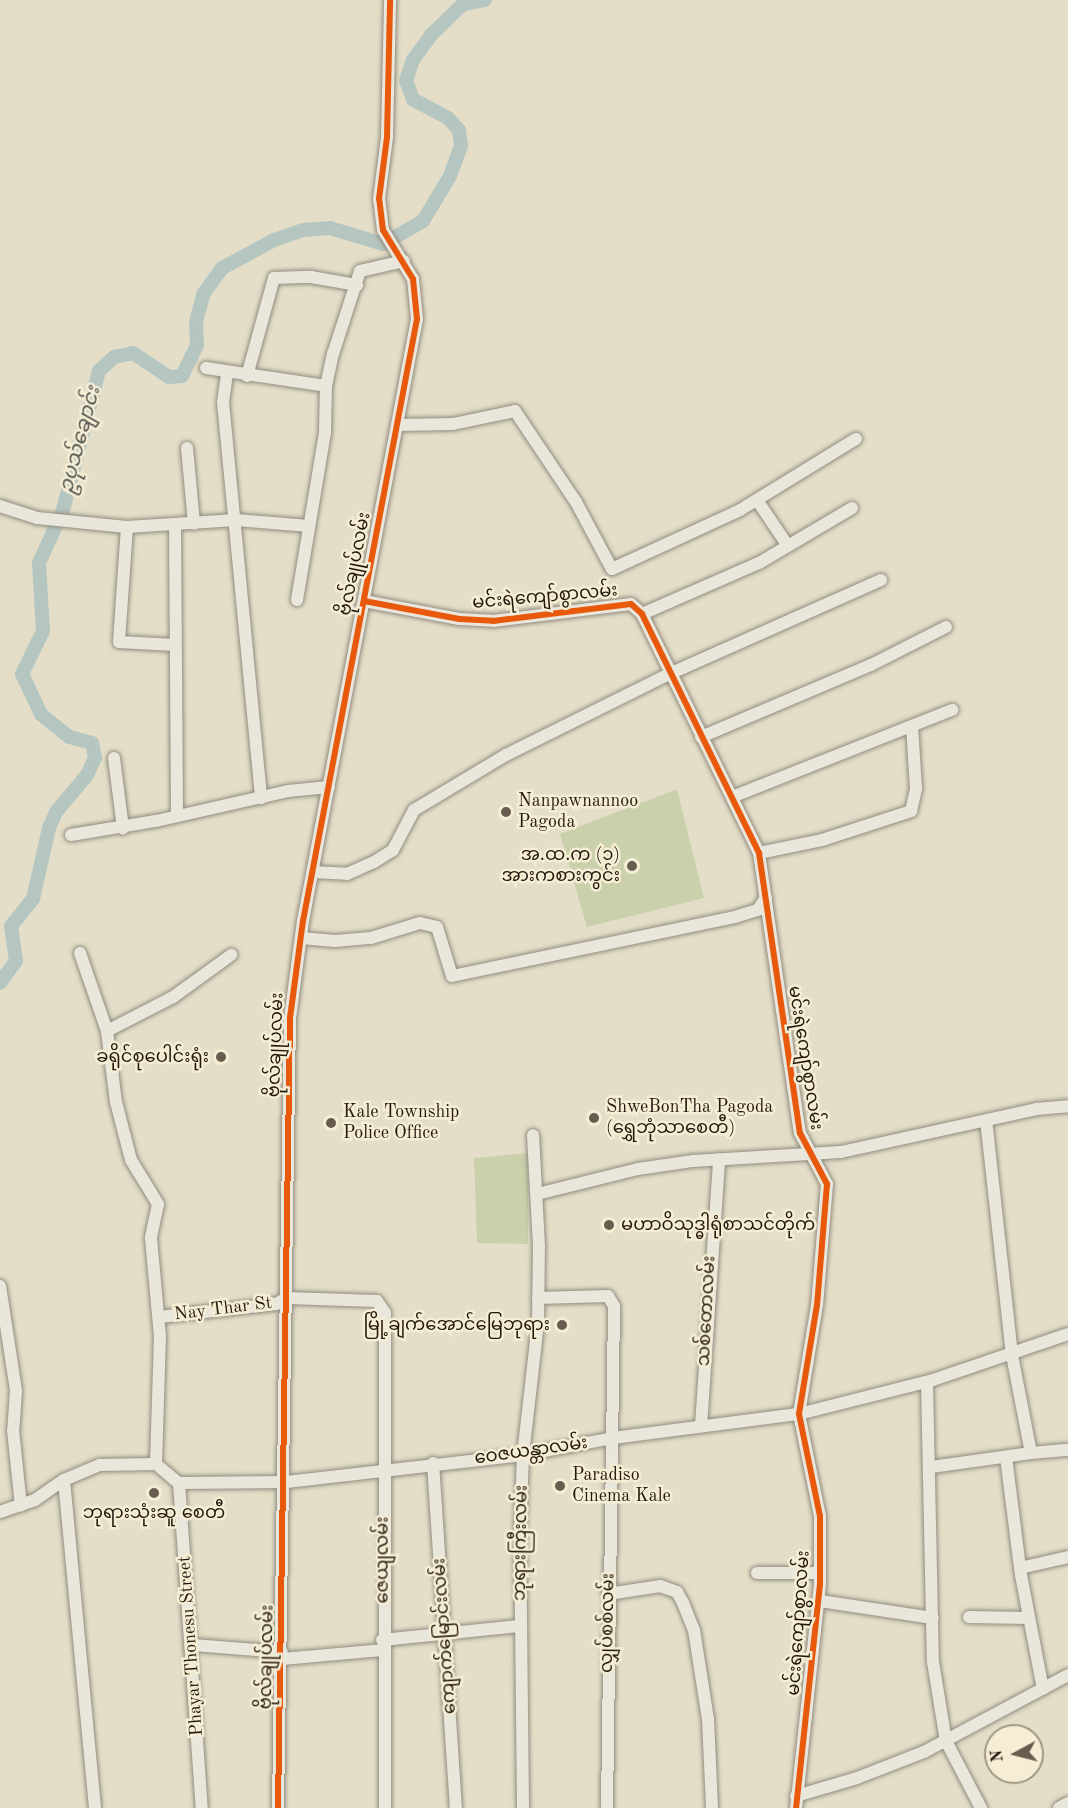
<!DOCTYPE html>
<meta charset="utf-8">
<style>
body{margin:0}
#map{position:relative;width:1068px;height:1808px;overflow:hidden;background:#e4dec9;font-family:"Old Standard TT","Noto Sans Myanmar",serif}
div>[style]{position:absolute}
.green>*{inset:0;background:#cad0ac}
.river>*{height:14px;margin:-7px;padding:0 7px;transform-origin:7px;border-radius:7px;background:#b5c6c1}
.roads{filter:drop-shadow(0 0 2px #918c7f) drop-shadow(0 0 2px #918c7f)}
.minor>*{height:12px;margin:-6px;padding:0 6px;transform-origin:6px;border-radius:6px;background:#e9e6dc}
.cycleway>*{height:6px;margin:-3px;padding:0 3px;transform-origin:3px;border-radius:3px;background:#e8590c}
.dots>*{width:16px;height:16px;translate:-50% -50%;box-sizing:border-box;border:3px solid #f5edd4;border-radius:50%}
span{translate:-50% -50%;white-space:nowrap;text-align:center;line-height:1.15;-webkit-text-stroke:5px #f5edd4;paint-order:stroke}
.street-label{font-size:18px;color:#22180e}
.poi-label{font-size:18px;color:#22180e}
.left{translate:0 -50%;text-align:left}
.right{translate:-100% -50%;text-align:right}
.water-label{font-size:20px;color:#4e514c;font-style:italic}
.north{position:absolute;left:984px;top:1724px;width:60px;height:60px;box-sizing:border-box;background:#f5edd4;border:2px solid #a19885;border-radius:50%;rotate:263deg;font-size:16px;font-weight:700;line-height:24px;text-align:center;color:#22180e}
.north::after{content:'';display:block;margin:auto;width:21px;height:27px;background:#665d4f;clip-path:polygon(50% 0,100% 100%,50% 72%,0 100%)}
</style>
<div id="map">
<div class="green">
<div style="clip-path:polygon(677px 789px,704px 898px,587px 927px,560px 834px)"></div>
<div style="clip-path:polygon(528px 1153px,528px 1244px,477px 1243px,474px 1158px)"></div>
</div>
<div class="river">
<div style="left:0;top:983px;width:27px;rotate:-54deg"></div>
<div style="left:16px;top:961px;width:35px;rotate:-98deg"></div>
<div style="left:11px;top:926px;width:35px;rotate:-51deg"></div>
<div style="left:33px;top:899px;width:73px;rotate:-77.3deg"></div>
<div style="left:49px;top:828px;width:17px;rotate:-66deg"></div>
<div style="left:56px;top:812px;width:48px;rotate:-50deg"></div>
<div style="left:87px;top:775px;width:19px;rotate:-65deg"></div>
<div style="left:95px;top:758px;width:15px;rotate:-101deg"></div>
<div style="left:92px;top:743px;width:24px;rotate:-165deg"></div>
<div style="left:69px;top:737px;width:36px;rotate:-141deg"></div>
<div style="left:41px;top:714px;width:44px;rotate:-115.4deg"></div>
<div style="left:22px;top:674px;width:48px;rotate:-64deg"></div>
<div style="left:43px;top:631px;width:68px;rotate:-93.4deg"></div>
<div style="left:39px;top:563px;width:58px;rotate:-65.6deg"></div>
<div style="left:63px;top:510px;width:144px;rotate:-75.5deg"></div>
<div style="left:99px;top:371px;width:21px;rotate:-43deg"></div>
<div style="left:114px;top:357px;width:19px;rotate:-12deg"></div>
<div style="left:133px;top:353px;width:43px;rotate:33.7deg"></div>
<div style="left:169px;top:377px;width:13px;rotate:-4deg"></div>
<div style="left:182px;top:376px;width:34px;rotate:-64deg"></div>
<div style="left:197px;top:345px;width:23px;rotate:-92deg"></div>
<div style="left:196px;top:322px;width:30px;rotate:-75deg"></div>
<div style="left:204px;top:293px;width:31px;rotate:-54deg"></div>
<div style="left:222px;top:268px;width:59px;rotate:-28.3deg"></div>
<div style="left:274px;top:240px;width:31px;rotate:-19deg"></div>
<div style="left:303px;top:230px;width:27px;rotate:-4deg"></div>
<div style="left:330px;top:228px;width:55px;rotate:16.8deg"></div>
<div style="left:383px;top:244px;width:46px;rotate:-29.9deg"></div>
<div style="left:423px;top:221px;width:52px;rotate:-59deg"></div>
<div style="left:450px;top:176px;width:33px;rotate:-70deg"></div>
<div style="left:461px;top:145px;width:15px;rotate:-98deg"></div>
<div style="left:459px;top:130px;width:16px;rotate:-133deg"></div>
<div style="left:448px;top:118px;width:40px;rotate:-152deg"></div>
<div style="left:413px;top:99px;width:19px;rotate:-111deg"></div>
<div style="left:406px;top:81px;width:22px;rotate:-72deg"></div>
<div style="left:413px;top:60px;width:31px;rotate:-54deg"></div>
<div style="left:431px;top:35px;width:45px;rotate:-44.1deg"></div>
<div style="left:463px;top:4px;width:22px;rotate:-10deg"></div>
</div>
<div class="roads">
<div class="minor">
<div style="left:206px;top:368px;width:121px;rotate:8.5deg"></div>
<div style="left:227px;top:374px;width:28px;rotate:98deg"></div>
<div style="left:223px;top:402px;width:398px;rotate:84.5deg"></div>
<div style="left:247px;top:376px;width:102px;rotate:-74.6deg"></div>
<div style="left:274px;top:278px;width:37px;rotate:-2deg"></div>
<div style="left:311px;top:277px;width:47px;rotate:9.9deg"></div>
<div style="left:397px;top:425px;width:56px;rotate:-1deg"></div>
<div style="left:453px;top:424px;width:63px;rotate:-11.8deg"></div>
<div style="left:515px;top:411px;width:110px;rotate:56.2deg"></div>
<div style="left:576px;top:502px;width:76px;rotate:61.8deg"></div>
<div style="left:612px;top:569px;width:141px;rotate:-24.7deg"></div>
<div style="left:740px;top:510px;width:136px;rotate:-31.5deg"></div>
<div style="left:187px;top:448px;width:76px;rotate:84.7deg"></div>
<div style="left:757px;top:500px;width:55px;rotate:56deg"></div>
<div style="left:0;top:506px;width:39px;rotate:18deg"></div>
<div style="left:37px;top:518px;width:90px;rotate:5.7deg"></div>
<div style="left:127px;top:527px;width:109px;rotate:-3.7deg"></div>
<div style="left:236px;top:520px;width:73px;rotate:4.7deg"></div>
<div style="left:175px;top:526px;width:288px;rotate:89.6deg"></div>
<div style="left:127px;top:527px;width:115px;rotate:94deg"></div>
<div style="left:119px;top:642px;width:56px;rotate:3.1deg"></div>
<div style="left:297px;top:600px;width:170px;rotate:-80.5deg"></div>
<div style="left:325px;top:432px;width:46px;rotate:-88.8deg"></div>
<div style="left:326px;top:386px;width:33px;rotate:-78deg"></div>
<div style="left:333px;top:354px;width:87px;rotate:-72deg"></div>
<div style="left:360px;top:271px;width:45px;rotate:-12.8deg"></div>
<div style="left:364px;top:601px;width:97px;rotate:10.7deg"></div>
<div style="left:459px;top:619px;width:34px;rotate:3deg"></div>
<div style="left:493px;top:621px;width:139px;rotate:-7deg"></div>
<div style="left:631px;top:604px;width:15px;rotate:42deg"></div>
<div style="left:642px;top:614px;width:266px;rotate:63.9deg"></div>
<div style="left:759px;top:853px;width:283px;rotate:81.7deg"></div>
<div style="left:800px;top:1133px;width:58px;rotate:62.1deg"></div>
<div style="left:827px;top:1184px;width:121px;rotate:94.7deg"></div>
<div style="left:817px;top:1305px;width:110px;rotate:99.4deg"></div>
<div style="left:799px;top:1414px;width:104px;rotate:78.4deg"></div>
<div style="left:820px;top:1516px;width:68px;rotate:90deg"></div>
<div style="left:820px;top:1584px;width:225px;rotate:96.1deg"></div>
<div style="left:642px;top:614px;width:128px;rotate:-23.6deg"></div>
<div style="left:759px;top:563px;width:108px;rotate:-30.6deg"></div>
<div style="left:701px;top:737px;width:185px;rotate:-23deg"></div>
<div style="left:871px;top:665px;width:84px;rotate:-26.9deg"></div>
<div style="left:114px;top:758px;width:71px;rotate:82.7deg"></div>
<div style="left:732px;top:797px;width:237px;rotate:-21.6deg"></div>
<div style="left:71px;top:835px;width:86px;rotate:-9.4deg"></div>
<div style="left:156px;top:821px;width:135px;rotate:-12.8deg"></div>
<div style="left:288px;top:791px;width:41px;rotate:-5.6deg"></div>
<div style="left:759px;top:853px;width:64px;rotate:-11.7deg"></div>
<div style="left:822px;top:840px;width:94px;rotate:-18deg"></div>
<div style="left:911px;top:811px;width:23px;rotate:-77deg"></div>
<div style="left:916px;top:789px;width:63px;rotate:-93.6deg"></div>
<div style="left:313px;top:872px;width:34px;rotate:3deg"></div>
<div style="left:347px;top:874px;width:30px;rotate:-24deg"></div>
<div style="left:374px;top:862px;width:22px;rotate:-32deg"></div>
<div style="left:393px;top:850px;width:45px;rotate:-62.3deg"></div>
<div style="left:414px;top:810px;width:107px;rotate:-30.9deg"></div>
<div style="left:506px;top:755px;width:182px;rotate:-26.4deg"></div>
<div style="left:669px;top:674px;width:232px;rotate:-23.9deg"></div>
<div style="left:301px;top:938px;width:34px;rotate:5deg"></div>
<div style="left:335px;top:941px;width:36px;rotate:-5deg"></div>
<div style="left:371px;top:938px;width:51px;rotate:-17deg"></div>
<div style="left:420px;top:923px;width:17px;rotate:13deg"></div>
<div style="left:437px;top:927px;width:51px;rotate:73deg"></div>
<div style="left:452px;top:976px;width:292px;rotate:-11.8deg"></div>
<div style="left:738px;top:916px;width:21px;rotate:-17deg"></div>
<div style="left:758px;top:910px;width:15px;rotate:-58deg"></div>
<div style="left:80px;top:953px;width:83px;rotate:70.9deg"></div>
<div style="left:107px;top:1031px;width:72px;rotate:82.8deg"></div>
<div style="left:116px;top:1102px;width:60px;rotate:75.5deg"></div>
<div style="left:131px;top:1160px;width:52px;rotate:58.5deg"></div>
<div style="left:158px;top:1204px;width:35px;rotate:102deg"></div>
<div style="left:151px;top:1238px;width:98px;rotate:84.8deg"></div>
<div style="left:160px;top:1336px;width:128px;rotate:91.8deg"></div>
<div style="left:107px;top:1031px;width:74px;rotate:-27.3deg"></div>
<div style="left:173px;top:997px;width:72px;rotate:-35.9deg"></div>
<div style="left:537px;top:1194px;width:104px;rotate:-13.9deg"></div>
<div style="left:638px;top:1169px;width:56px;rotate:-8.3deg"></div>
<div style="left:693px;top:1161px;width:148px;rotate:-3.5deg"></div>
<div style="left:841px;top:1152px;width:200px;rotate:-12.4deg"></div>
<div style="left:1036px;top:1109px;width:32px;rotate:-5deg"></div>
<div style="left:0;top:1286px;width:106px;rotate:81.3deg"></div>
<div style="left:16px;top:1391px;width:39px;rotate:94deg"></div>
<div style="left:13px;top:1430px;width:76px;rotate:84deg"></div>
<div style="left:538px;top:1298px;width:70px;rotate:-1.6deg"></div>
<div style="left:608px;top:1296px;width:12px;rotate:59deg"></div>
<div style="left:614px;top:1306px;width:502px;rotate:90.8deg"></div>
<div style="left:159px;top:1317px;width:118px;rotate:-6.3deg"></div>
<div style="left:276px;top:1304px;width:13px;rotate:-29deg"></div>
<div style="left:287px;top:1298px;width:90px;rotate:1.9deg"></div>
<div style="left:377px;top:1301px;width:14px;rotate:56deg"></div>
<div style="left:385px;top:1313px;width:495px;rotate:90deg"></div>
<div style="left:927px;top:1382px;width:280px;rotate:88.8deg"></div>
<div style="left:933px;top:1662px;width:80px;rotate:80.7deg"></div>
<div style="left:946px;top:1741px;width:76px;rotate:62.4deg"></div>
<div style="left:701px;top:1426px;width:267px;rotate:-86.1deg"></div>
<div style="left:1031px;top:1453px;width:37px;rotate:-5deg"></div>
<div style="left:1006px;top:1457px;width:119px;rotate:82.8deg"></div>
<div style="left:1021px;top:1575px;width:116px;rotate:79.1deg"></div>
<div style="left:433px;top:1463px;width:346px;rotate:86.2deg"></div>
<div style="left:931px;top:1467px;width:101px;rotate:-8deg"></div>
<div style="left:1031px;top:1453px;width:100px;rotate:-101deg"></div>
<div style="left:1012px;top:1355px;width:235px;rotate:-96.3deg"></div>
<div style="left:64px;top:1480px;width:329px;rotate:84.6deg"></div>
<div style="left:179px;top:1483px;width:326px;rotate:86deg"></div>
<div style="left:0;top:1512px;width:37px;rotate:-19deg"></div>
<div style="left:35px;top:1500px;width:35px;rotate:-35deg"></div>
<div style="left:64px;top:1480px;width:39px;rotate:-23deg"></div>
<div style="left:100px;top:1465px;width:56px;rotate:-1deg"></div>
<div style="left:156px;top:1464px;width:30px;rotate:40deg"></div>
<div style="left:179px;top:1483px;width:107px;rotate:-0.5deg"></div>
<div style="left:286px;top:1482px;width:239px;rotate:-6.5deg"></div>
<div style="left:523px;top:1455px;width:92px;rotate:-10.7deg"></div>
<div style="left:613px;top:1438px;width:188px;rotate:-7.4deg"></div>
<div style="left:799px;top:1414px;width:138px;rotate:-14.2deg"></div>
<div style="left:933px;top:1380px;width:143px;rotate:-18.8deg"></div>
<div style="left:1020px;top:1568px;width:49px;rotate:-12.9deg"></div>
<div style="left:757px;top:1573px;width:63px"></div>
<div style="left:608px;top:1594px;width:53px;rotate:-8.7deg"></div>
<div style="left:660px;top:1586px;width:18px;rotate:19deg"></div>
<div style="left:677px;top:1592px;width:13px;rotate:61deg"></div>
<div style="left:683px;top:1603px;width:29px;rotate:68deg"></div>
<div style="left:694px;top:1630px;width:90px;rotate:81.1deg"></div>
<div style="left:708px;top:1719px;width:89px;rotate:87.4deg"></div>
<div style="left:820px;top:1601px;width:114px;rotate:8.6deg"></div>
<div style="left:969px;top:1617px;width:60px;rotate:1deg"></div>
<div style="left:382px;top:1640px;width:138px;rotate:-5.8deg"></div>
<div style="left:193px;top:1645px;width:89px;rotate:4.5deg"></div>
<div style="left:282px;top:1659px;width:100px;rotate:-5.1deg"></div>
<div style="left:796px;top:1796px;width:64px;rotate:-16.4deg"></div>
<div style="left:857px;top:1778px;width:72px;rotate:-21.2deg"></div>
<div style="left:924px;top:1752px;width:163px;rotate:-28.1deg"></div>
<div style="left:278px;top:1808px;width:790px;rotate:-89.13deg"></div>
<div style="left:290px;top:1018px;width:98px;rotate:-82.4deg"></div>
<div style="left:303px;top:921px;width:613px;rotate:-79.28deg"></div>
<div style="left:417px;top:319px;width:40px;rotate:-95.7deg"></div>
<div style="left:413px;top:279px;width:57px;rotate:-121.5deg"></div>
<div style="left:383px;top:230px;width:31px;rotate:-97deg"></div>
<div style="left:379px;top:199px;width:63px;rotate:-82.6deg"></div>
<div style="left:387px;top:137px;width:137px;rotate:-88.7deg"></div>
<div style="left:523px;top:1808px;width:272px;rotate:-90.6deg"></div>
<div style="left:520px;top:1536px;width:81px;rotate:-87.9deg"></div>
<div style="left:523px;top:1455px;width:133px;rotate:-83.5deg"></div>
<div style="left:538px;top:1323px;width:77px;rotate:-89.3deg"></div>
<div style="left:539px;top:1246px;width:111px;rotate:-93.1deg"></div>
<div style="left:1059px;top:1808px;width:10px;rotate:-29deg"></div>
</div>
</div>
<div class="cycleway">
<div style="left:364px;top:601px;width:97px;rotate:10.7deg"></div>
<div style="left:459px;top:619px;width:34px;rotate:3deg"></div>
<div style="left:493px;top:621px;width:139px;rotate:-7deg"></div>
<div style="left:631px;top:604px;width:15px;rotate:42deg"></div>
<div style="left:642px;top:614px;width:266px;rotate:63.9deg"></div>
<div style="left:759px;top:853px;width:283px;rotate:81.7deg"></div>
<div style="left:800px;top:1133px;width:58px;rotate:62.1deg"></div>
<div style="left:827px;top:1184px;width:121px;rotate:94.7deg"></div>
<div style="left:817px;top:1305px;width:110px;rotate:99.4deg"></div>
<div style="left:799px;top:1414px;width:104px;rotate:78.4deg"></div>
<div style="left:820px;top:1516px;width:68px;rotate:90deg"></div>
<div style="left:820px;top:1584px;width:225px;rotate:96.1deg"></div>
<div style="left:278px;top:1808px;width:790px;rotate:-89.13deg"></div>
<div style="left:290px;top:1018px;width:98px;rotate:-82.4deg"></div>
<div style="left:303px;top:921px;width:613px;rotate:-79.28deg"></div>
<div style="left:417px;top:319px;width:40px;rotate:-95.7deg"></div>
<div style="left:413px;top:279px;width:57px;rotate:-121.5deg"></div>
<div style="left:383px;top:230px;width:31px;rotate:-97deg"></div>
<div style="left:379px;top:199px;width:63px;rotate:-82.6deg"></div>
<div style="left:387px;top:137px;width:137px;rotate:-88.7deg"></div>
</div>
<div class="dots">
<div style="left:506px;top:812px;background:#665d4f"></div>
<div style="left:632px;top:866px;background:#665d4f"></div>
<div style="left:221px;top:1057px;background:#665d4f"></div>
<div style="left:594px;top:1118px;background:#665d4f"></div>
<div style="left:331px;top:1123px;background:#665d4f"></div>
<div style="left:609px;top:1225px;background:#665d4f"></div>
<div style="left:562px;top:1325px;background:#665d4f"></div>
<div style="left:560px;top:1486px;background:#665d4f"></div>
<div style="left:154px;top:1493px;background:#665d4f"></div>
</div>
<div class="street-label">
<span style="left:355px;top:564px;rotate:-79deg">ဗိုလ်ချုပ်လမ်း</span>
<span style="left:545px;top:597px;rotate:-5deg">မင်းရဲကျော်စွာလမ်း</span>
<span style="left:276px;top:1045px;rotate:-88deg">ဗိုလ်ချုပ်လမ်း</span>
<span style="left:805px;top:1058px;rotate:81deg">မင်းရဲကျော်စွာလမ်း</span>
<span style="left:223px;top:1309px;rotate:-7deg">Nay Thar St</span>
<span style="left:707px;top:1311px;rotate:-87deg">သစ်တောလမ်း</span>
<span style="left:531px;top:1451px;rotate:-8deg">ဝေဇယန္တာလမ်း</span>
<span style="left:521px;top:1543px;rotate:-89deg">ဘုရားကြီးလမ်း</span>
<span style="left:383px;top:1560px;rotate:-90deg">ဇေယျလမ်း</span>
<span style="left:608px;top:1623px;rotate:-89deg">လျှပ်စစ်လမ်း</span>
<span style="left:799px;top:1623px;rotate:-86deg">မင်းရဲကျော်စွာလမ်း</span>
<span style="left:445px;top:1636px;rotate:-94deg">ကျောက်မြောင်းလမ်း</span>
<span style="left:191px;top:1646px;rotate:-94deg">Phayar Thonesu Street</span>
<span style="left:267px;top:1657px;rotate:-89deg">ဗိုလ်ချုပ်လမ်း</span>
</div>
<div class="poi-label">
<span class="left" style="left:518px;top:812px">Nanpawnannoo<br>Pagoda</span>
<span class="right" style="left:620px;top:866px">အ.ထ.က (၁)<br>အားကစားကွင်း</span>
<span class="right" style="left:209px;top:1057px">ခရိုင်စုပေါင်းရုံး</span>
<span class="left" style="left:606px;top:1118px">ShweBonTha Pagoda<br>(ရွှေဘုံသာစေတီ)</span>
<span class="left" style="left:343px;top:1123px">Kale Township<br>Police Office</span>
<span class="left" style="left:621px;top:1225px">မဟာဝိသုဒ္ဓါရုံစာသင်တိုက်</span>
<span class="right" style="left:550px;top:1325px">မြို့ချက်အောင်မြေဘုရား</span>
<span class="left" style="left:572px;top:1486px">Paradiso<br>Cinema Kale</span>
<span style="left:154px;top:1513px">ဘုရားသုံးဆူ စေတီ</span>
</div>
<div class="water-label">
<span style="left:81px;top:440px;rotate:-75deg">ဥပုသ်ချောင်း</span>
</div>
<div class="north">N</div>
</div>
